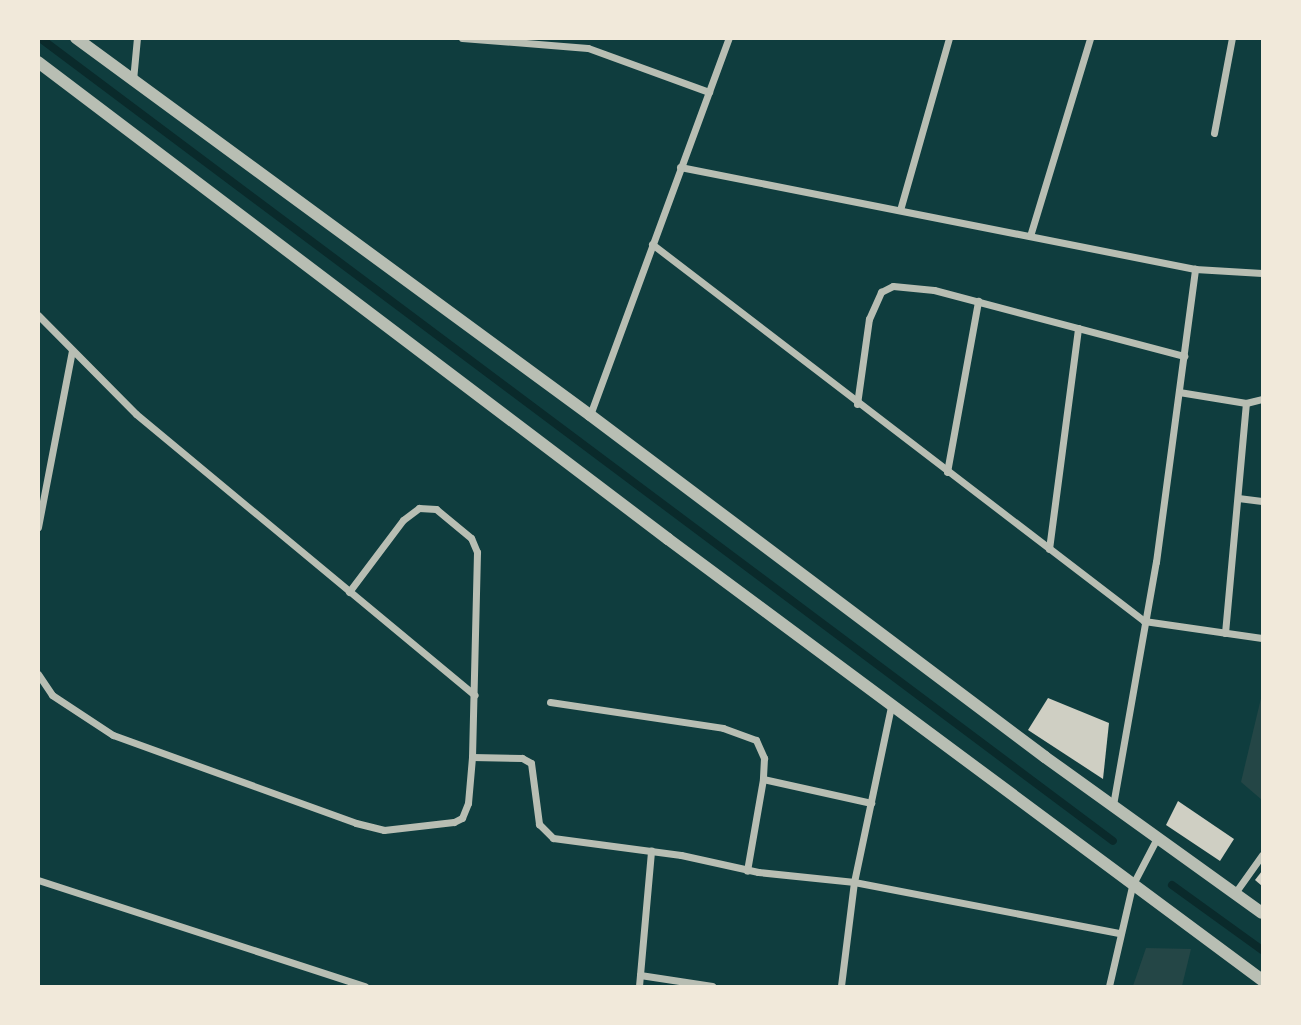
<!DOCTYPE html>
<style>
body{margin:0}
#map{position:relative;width:1301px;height:1025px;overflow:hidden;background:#0f3d3e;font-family:"Open Sans",sans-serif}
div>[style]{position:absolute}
.green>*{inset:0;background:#244646}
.stream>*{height:8px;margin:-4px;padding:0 4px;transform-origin:4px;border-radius:4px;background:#0a2a2b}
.building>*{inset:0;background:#cfcfc3}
.minor>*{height:7px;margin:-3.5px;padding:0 3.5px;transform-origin:3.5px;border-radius:3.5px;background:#b8beb3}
.tertiary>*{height:12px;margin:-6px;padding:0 6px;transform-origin:6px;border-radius:6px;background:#b8beb3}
span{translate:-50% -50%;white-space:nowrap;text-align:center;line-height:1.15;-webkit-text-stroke:7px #f1e9da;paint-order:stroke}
.frame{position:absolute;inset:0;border:40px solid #f1e9da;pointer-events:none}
</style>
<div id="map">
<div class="green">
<div style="clip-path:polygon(1262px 694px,1262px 800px,1241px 782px)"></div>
<div style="clip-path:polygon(1146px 948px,1191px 949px,1182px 986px,1133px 986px)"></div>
</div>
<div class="stream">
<div style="left:40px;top:38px;width:1340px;rotate:36.81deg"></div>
<div style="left:1172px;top:885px;width:111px;rotate:35.8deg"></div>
</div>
<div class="building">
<div style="clip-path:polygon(1048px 698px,1109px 723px,1103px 779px,1028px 730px)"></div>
<div style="clip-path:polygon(1178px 801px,1234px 839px,1220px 861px,1166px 825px)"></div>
<div style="clip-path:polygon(1262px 871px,1262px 886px,1255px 880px)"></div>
</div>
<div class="minor">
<div style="left:462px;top:38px;width:126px;rotate:4.5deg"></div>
<div style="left:588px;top:48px;width:129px;rotate:20deg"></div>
<div style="left:133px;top:80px;width:42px;rotate:-84.6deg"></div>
<div style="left:1214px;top:133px;width:97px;rotate:-79.3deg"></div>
<div style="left:680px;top:167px;width:525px;rotate:11.2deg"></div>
<div style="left:1195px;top:269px;width:67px;rotate:3.4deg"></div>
<div style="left:900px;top:210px;width:179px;rotate:-74.1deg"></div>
<div style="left:1030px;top:236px;width:207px;rotate:-73.1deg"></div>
<div style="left:652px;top:244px;width:620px;rotate:37.46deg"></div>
<div style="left:1144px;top:621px;width:119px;rotate:8.2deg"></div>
<div style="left:38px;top:315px;width:139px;rotate:45.3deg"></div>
<div style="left:136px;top:414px;width:440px;rotate:39.7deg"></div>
<div style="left:1179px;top:392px;width:68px;rotate:9.3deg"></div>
<div style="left:1246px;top:403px;width:16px;rotate:-14deg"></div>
<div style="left:857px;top:404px;width:86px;rotate:-82deg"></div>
<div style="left:869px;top:319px;width:30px;rotate:-66deg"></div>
<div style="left:881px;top:292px;width:13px;rotate:-27deg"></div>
<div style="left:893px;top:286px;width:41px;rotate:5.6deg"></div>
<div style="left:934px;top:290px;width:259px;rotate:14.8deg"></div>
<div style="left:590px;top:415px;width:402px;rotate:-69.8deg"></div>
<div style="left:947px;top:472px;width:174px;rotate:-79.7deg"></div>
<div style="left:1238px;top:498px;width:24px;rotate:7deg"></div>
<div style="left:38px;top:527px;width:179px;rotate:-79.1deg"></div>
<div style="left:1049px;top:549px;width:223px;rotate:-82.5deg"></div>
<div style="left:1225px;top:633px;width:231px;rotate:-84.8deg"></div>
<div style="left:38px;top:674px;width:25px;rotate:56deg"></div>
<div style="left:52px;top:695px;width:73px;rotate:33.3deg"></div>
<div style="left:113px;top:735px;width:258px;rotate:19.9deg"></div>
<div style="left:356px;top:823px;width:29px;rotate:14deg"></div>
<div style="left:384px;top:830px;width:70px;rotate:-6.5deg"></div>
<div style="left:454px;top:822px;width:9px;rotate:-27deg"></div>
<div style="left:462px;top:818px;width:16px;rotate:-68deg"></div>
<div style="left:468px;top:803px;width:46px;rotate:-85deg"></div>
<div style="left:472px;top:757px;width:205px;rotate:-88.6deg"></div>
<div style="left:477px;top:552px;width:15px;rotate:-113deg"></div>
<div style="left:471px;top:538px;width:45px;rotate:-140.4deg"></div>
<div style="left:436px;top:509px;width:17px;rotate:-177deg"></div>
<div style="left:419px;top:508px;width:20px;rotate:143deg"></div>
<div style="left:403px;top:520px;width:90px;rotate:126.9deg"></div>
<div style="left:550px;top:702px;width:175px;rotate:8.5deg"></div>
<div style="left:723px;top:728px;width:35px;rotate:20deg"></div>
<div style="left:756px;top:740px;width:20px;rotate:66deg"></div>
<div style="left:764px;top:758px;width:21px;rotate:93deg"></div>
<div style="left:763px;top:779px;width:93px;rotate:99.9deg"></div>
<div style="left:472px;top:757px;width:50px;rotate:1.1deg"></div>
<div style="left:522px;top:758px;width:10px;rotate:29deg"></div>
<div style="left:531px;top:763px;width:62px;rotate:82.5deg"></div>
<div style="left:539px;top:824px;width:20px;rotate:45deg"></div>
<div style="left:553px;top:838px;width:129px;rotate:7.6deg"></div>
<div style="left:681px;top:855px;width:79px;rotate:12.4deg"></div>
<div style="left:758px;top:872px;width:97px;rotate:5.9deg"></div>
<div style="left:854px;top:882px;width:271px;rotate:10.9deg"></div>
<div style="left:763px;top:779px;width:111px;rotate:12.5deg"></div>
<div style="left:1113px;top:805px;width:247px;rotate:-80deg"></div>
<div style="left:1156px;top:562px;width:296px;rotate:-82.4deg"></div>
<div style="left:38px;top:880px;width:344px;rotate:18deg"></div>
<div style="left:1235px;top:893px;width:47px;rotate:-54.6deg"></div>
<div style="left:640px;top:975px;width:73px;rotate:8.7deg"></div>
<div style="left:639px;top:986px;width:136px;rotate:-84.9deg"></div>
<div style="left:841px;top:986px;width:105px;rotate:-82.9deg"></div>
<div style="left:854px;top:882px;width:180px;rotate:-78.1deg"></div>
<div style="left:1109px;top:986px;width:103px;rotate:-77deg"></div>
<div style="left:1132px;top:886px;width:56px;rotate:-62.5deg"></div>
</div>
<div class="tertiary">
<div style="left:76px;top:38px;width:637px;rotate:36.26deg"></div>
<div style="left:590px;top:415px;width:569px;rotate:36.93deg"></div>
<div style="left:1045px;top:757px;width:267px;rotate:35.7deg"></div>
<div style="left:38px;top:62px;width:790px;rotate:37.13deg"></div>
<div style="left:668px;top:539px;width:740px;rotate:36.59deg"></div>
</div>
<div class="frame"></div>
</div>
